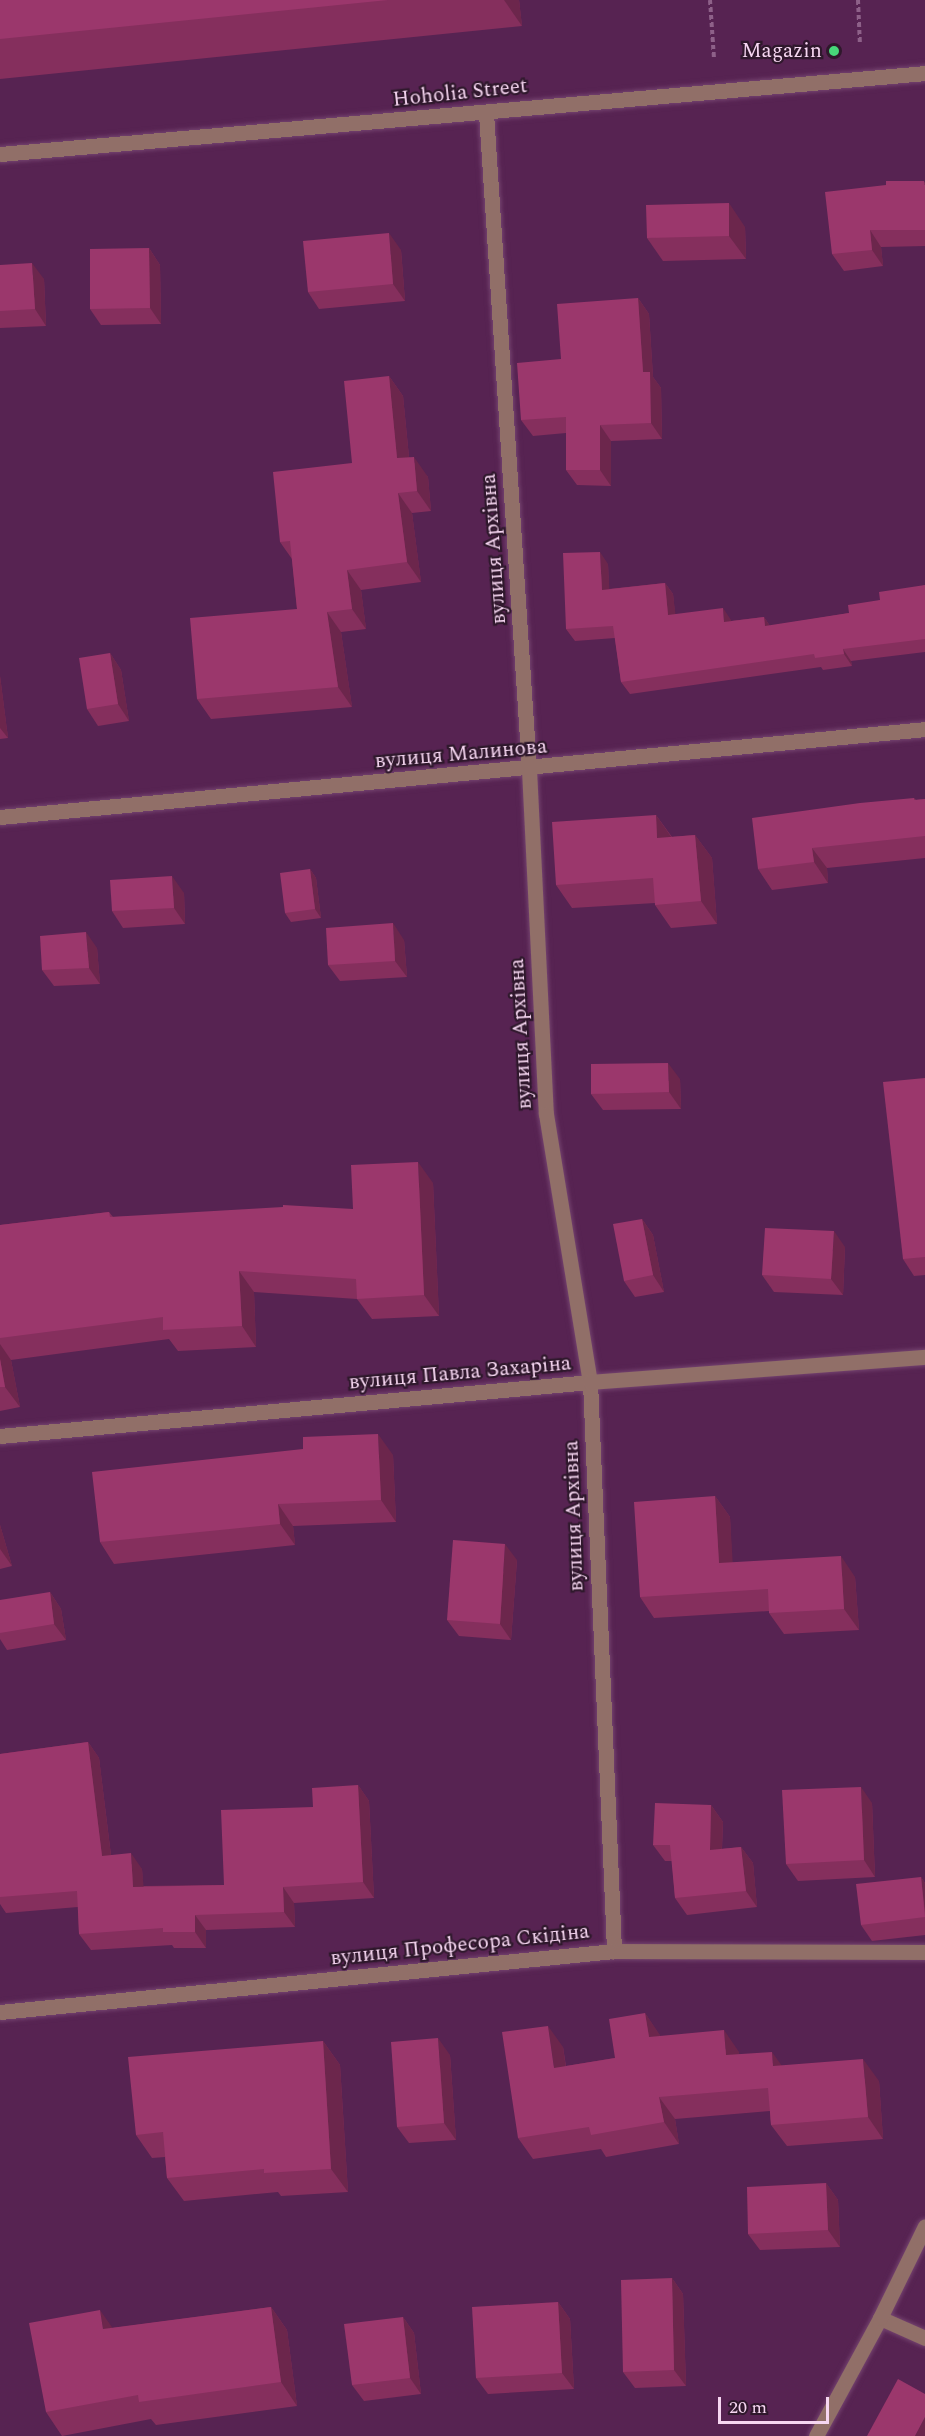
<!DOCTYPE html>
<meta charset="utf-8">
<style>
body{margin:0}
#map{position:relative;width:925px;height:2436px;overflow:hidden;background:#572352;font-family:Spectral,serif}
div>[style]{position:absolute}
.path>*{height:4px;margin-top:-2px;transform-origin:0;background:repeating-linear-gradient(90deg,#8e6189 0 4.5px,transparent 0 7.5px)}
.roads{filter:drop-shadow(0 0 2px #74436f) drop-shadow(0 0 2px #74436f)}
.minor>*{height:15px;margin:-7.5px;padding:0 7.5px;transform-origin:7.5px;border-radius:7.5px;background:#916f68}
.wall>*{inset:0;background:#852f5d}
.shaded-wall>*{inset:0;background:#6c264c}
.building>*{inset:0;background:#9b376c}
.dots>*{width:16px;height:16px;translate:-50% -50%;box-sizing:border-box;border:3px solid #2f182c;border-radius:50%}
span{translate:-50% -50%;white-space:nowrap;text-align:center;line-height:1.15;-webkit-text-stroke:4.5px #2f182c;paint-order:stroke}
.poi-label{font-size:21px;color:#f6d6f1}
.right{translate:-100% -50%;text-align:right}
.street-label{font-size:21px;color:#f6d6f1}
.scale{position:absolute;left:718px;top:2397px;width:111px;height:27px;box-sizing:border-box;border:3px solid #f6d6f1;border-top:0;padding-left:8px;font-size:18px;line-height:21px;white-space:nowrap;color:#f6d6f1;-webkit-text-stroke:4px #2f182c;paint-order:stroke}
</style>
<div id="map">
<div class="path">
<div style="left:710px;top:0;width:58px;rotate:86.1deg"></div>
<div style="left:858px;top:0;width:45px;rotate:87.5deg"></div>
</div>
<div class="roads">
<div class="minor">
<div style="left:486px;top:113px;width:657px;rotate:86.25deg"></div>
<div style="left:529px;top:769px;width:345px;rotate:87.2deg"></div>
<div style="left:546px;top:1114px;width:272px;rotate:80.7deg"></div>
<div style="left:590px;top:1382px;width:570px;rotate:87.58deg"></div>
<div style="left:0;top:154px;width:929px;rotate:-5deg"></div>
<div style="left:0;top:817px;width:929px;rotate:-5.43deg"></div>
<div style="left:0;top:1436px;width:592px;rotate:-5.23deg"></div>
<div style="left:590px;top:1382px;width:336px;rotate:-4.3deg"></div>
<div style="left:0;top:2012px;width:617px;rotate:-5.67deg"></div>
<div style="left:614px;top:1951px;width:311px;rotate:0.2deg"></div>
<div style="left:880px;top:2318px;width:49px;rotate:24deg"></div>
<div style="left:816px;top:2436px;width:134px;rotate:-61.5deg"></div>
<div style="left:880px;top:2318px;width:102px;rotate:-63.9deg"></div>
</div>
</div>
<div class="wall">
<div style="clip-path:polygon(0 0,519px 0,522px 26px,0 79px)"></div>
<div style="clip-path:polygon(924px 181px,925px 183px,925px 246px,881px 247px,883px 266px,844px 271px,832px 254px)"></div>
<div style="clip-path:polygon(745px 227px,746px 259px,663px 261px,647px 238px)"></div>
<div style="clip-path:polygon(149px 248px,160px 265px,161px 324px,101px 325px,90px 309px)"></div>
<div style="clip-path:polygon(401px 250px,405px 301px,319px 309px,308px 292px)"></div>
<div style="clip-path:polygon(0 265px,44px 279px,46px 326px,0 328px)"></div>
<div style="clip-path:polygon(638px 298px,649px 314px,653px 377px,661px 388px,662px 439px,611px 441px,611px 486px,577px 485px,566px 470px,566px 433px,533px 436px,521px 420px,561px 359px)"></div>
<div style="clip-path:polygon(389px 376px,403px 396px,409px 457px,428px 477px,431px 511px,412px 513px,421px 582px,361px 590px,366px 629px,341px 632px,352px 707px,211px 719px,197px 699px,297px 609px,292px 559px,280px 542px,352px 463px)"></div>
<div style="clip-path:polygon(608px 564px,609px 589px,665px 583px,673px 594px,675px 614px,731px 621px,764px 617px,770px 626px,849px 613px,880px 600px,925px 585px,925px 652px,851px 661px,852px 666px,823px 670px,821px 667px,630px 694px,621px 682px,615px 638px,575px 641px,566px 629px)"></div>
<div style="clip-path:polygon(110px 653px,121px 670px,129px 721px,98px 726px,87px 709px)"></div>
<div style="clip-path:polygon(0 676px,8px 738px,0 739px)"></div>
<div style="clip-path:polygon(914px 798px,916px 800px,925px 799px,925px 858px,827px 868px,828px 883px,772px 890px,758px 869px)"></div>
<div style="clip-path:polygon(656px 815px,672px 837px,695px 835px,712px 858px,717px 924px,671px 928px,655px 905px,655px 903px,572px 908px,556px 885px)"></div>
<div style="clip-path:polygon(310px 869px,316px 878px,321px 918px,291px 922px,285px 913px)"></div>
<div style="clip-path:polygon(184px 893px,185px 924px,123px 928px,112px 911px)"></div>
<div style="clip-path:polygon(404px 940px,407px 977px,340px 981px,328px 965px)"></div>
<div style="clip-path:polygon(97px 948px,100px 984px,54px 986px,42px 970px)"></div>
<div style="clip-path:polygon(925px 1078px,925px 1275px,914px 1276px,903px 1259px)"></div>
<div style="clip-path:polygon(680px 1079px,681px 1109px,603px 1110px,591px 1094px)"></div>
<div style="clip-path:polygon(433px 1183px,439px 1316px,372px 1319px,357px 1299px,254px 1292px,256px 1347px,178px 1351px,169px 1339px,11px 1360px,20px 1407px,0 1411px,0 1225px,109px 1212px,113px 1217px,353px 1209px)"></div>
<div style="clip-path:polygon(642px 1219px,653px 1235px,664px 1292px,635px 1297px,624px 1281px)"></div>
<div style="clip-path:polygon(845px 1247px,843px 1295px,774px 1292px,762px 1275px)"></div>
<div style="clip-path:polygon(393px 1455px,396px 1522px,293px 1526px,295px 1545px,114px 1564px,100px 1542px)"></div>
<div style="clip-path:polygon(715px 1496px,730px 1517px,732px 1563px,855px 1577px,859px 1630px,784px 1634px,769px 1613px,769px 1611px,654px 1618px,640px 1597px)"></div>
<div style="clip-path:polygon(0 1525px,12px 1566px,0 1569px)"></div>
<div style="clip-path:polygon(517px 1560px,511px 1640px,459px 1636px,447px 1620px)"></div>
<div style="clip-path:polygon(50px 1592px,61px 1609px,66px 1640px,7px 1650px,0 1639px,0 1633px)"></div>
<div style="clip-path:polygon(88px 1742px,99px 1758px,111px 1855px,142px 1869px,143px 1886px,224px 1885px,313px 1807px,358px 1785px,369px 1801px,374px 1898px,294px 1903px,295px 1927px,206px 1930px,206px 1948px,174px 1948px,172px 1945px,91px 1950px,79px 1934px,78px 1907px,6px 1913px,0 1904px,0 1754px)"></div>
<div style="clip-path:polygon(872px 1803px,875px 1877px,798px 1881px,786px 1864px)"></div>
<div style="clip-path:polygon(711px 1805px,723px 1822px,722px 1849px,741px 1847px,753px 1863px,757px 1907px,687px 1915px,675px 1898px,672px 1861px,665px 1861px,653px 1845px)"></div>
<div style="clip-path:polygon(921px 1877px,925px 1883px,925px 1935px,872px 1941px,861px 1925px)"></div>
<div style="clip-path:polygon(645px 2013px,660px 2036px,739px 2052px,739px 2054px,782px 2066px,879px 2081px,883px 2139px,787px 2146px,771px 2125px,770px 2111px,675px 2119px,679px 2144px,606px 2157px,601px 2149px,533px 2159px,518px 2138px,563px 2047px,566px 2066px,615px 2058px)"></div>
<div style="clip-path:polygon(323px 2041px,340px 2065px,348px 2192px,281px 2196px,278px 2192px,184px 2201px,167px 2178px,165px 2157px,152px 2158px,136px 2135px)"></div>
<div style="clip-path:polygon(450px 2055px,456px 2140px,409px 2143px,397px 2127px)"></div>
<div style="clip-path:polygon(826px 2183px,838px 2200px,840px 2247px,760px 2250px,748px 2234px)"></div>
<div style="clip-path:polygon(672px 2278px,683px 2294px,686px 2386px,635px 2388px,623px 2372px)"></div>
<div style="clip-path:polygon(558px 2302px,570px 2319px,574px 2389px,488px 2394px,476px 2378px)"></div>
<div style="clip-path:polygon(271px 2307px,287px 2330px,297px 2406px,156px 2425px,151px 2419px,62px 2436px,46px 2412px,113px 2328px)"></div>
<div style="clip-path:polygon(403px 2317px,414px 2333px,421px 2394px,364px 2401px,352px 2385px)"></div>
</div>
<div class="shaded-wall">
<div style="clip-path:polygon(504px 0,519px 0,522px 26px)"></div>
<div style="clip-path:polygon(729px 203px,745px 227px,746px 259px,729px 236px)"></div>
<div style="clip-path:polygon(870px 230px,881px 247px,883px 266px,872px 250px)"></div>
<div style="clip-path:polygon(389px 233px,401px 250px,405px 301px,393px 284px)"></div>
<div style="clip-path:polygon(149px 248px,160px 265px,161px 324px,150px 308px)"></div>
<div style="clip-path:polygon(32px 263px,44px 279px,46px 326px,35px 309px)"></div>
<div style="clip-path:polygon(638px 298px,649px 314px,653px 377px,661px 388px,662px 439px,651px 423px,643px 372px)"></div>
<div style="clip-path:polygon(389px 376px,403px 396px,411px 478px,397px 458px)"></div>
<div style="clip-path:polygon(600px 425px,611px 441px,611px 486px,600px 470px)"></div>
<div style="clip-path:polygon(414px 457px,428px 477px,431px 511px,417px 491px)"></div>
<div style="clip-path:polygon(398px 493px,412px 513px,421px 582px,407px 562px)"></div>
<div style="clip-path:polygon(600px 552px,608px 564px,610px 601px,602px 590px)"></div>
<div style="clip-path:polygon(347px 570px,361px 590px,366px 629px,352px 609px)"></div>
<div style="clip-path:polygon(665px 583px,673px 594px,677px 627px,668px 615px)"></div>
<div style="clip-path:polygon(723px 608px,731px 620px,733px 633px,724px 622px)"></div>
<div style="clip-path:polygon(327px 612px,341px 632px,352px 707px,338px 687px)"></div>
<div style="clip-path:polygon(764px 617px,772px 629px,765px 626px)"></div>
<div style="clip-path:polygon(843px 649px,851px 661px,852px 666px,844px 654px)"></div>
<div style="clip-path:polygon(110px 653px,121px 670px,129px 721px,118px 704px)"></div>
<div style="clip-path:polygon(0 676px,8px 738px,0 728px)"></div>
<div style="clip-path:polygon(656px 815px,672px 838px,657px 838px)"></div>
<div style="clip-path:polygon(695px 835px,712px 858px,717px 924px,701px 901px)"></div>
<div style="clip-path:polygon(812px 848px,827px 868px,828px 883px,814px 862px)"></div>
<div style="clip-path:polygon(310px 869px,316px 878px,321px 918px,315px 909px)"></div>
<div style="clip-path:polygon(172px 876px,184px 893px,185px 924px,174px 908px)"></div>
<div style="clip-path:polygon(393px 923px,404px 940px,407px 977px,395px 961px)"></div>
<div style="clip-path:polygon(86px 932px,97px 948px,100px 984px,89px 968px)"></div>
<div style="clip-path:polygon(668px 1063px,680px 1079px,681px 1109px,669px 1092px)"></div>
<div style="clip-path:polygon(418px 1162px,433px 1183px,439px 1316px,424px 1295px)"></div>
<div style="clip-path:polygon(642px 1219px,653px 1235px,664px 1292px,653px 1275px)"></div>
<div style="clip-path:polygon(834px 1231px,845px 1247px,843px 1295px,831px 1279px)"></div>
<div style="clip-path:polygon(239px 1271px,254px 1292px,256px 1347px,242px 1326px)"></div>
<div style="clip-path:polygon(0 1344px,11px 1360px,20px 1407px,5px 1387px,0 1359px)"></div>
<div style="clip-path:polygon(378px 1434px,393px 1455px,396px 1522px,381px 1500px)"></div>
<div style="clip-path:polygon(715px 1496px,730px 1517px,734px 1584px,719px 1563px)"></div>
<div style="clip-path:polygon(278px 1504px,293px 1526px,295px 1545px,280px 1524px)"></div>
<div style="clip-path:polygon(0 1525px,12px 1566px,0 1549px)"></div>
<div style="clip-path:polygon(505px 1544px,517px 1560px,511px 1640px,500px 1624px)"></div>
<div style="clip-path:polygon(841px 1556px,855px 1577px,859px 1630px,844px 1609px)"></div>
<div style="clip-path:polygon(50px 1592px,61px 1609px,66px 1640px,54px 1624px)"></div>
<div style="clip-path:polygon(88px 1742px,99px 1758px,113px 1872px,102px 1856px)"></div>
<div style="clip-path:polygon(358px 1785px,369px 1801px,374px 1898px,363px 1882px)"></div>
<div style="clip-path:polygon(861px 1787px,872px 1803px,875px 1877px,864px 1860px)"></div>
<div style="clip-path:polygon(711px 1805px,723px 1822px,721px 1866px,710px 1850px)"></div>
<div style="clip-path:polygon(741px 1847px,753px 1863px,757px 1907px,746px 1891px)"></div>
<div style="clip-path:polygon(131px 1853px,142px 1869px,145px 1902px,133px 1887px)"></div>
<div style="clip-path:polygon(921px 1877px,925px 1883px,925px 1912px)"></div>
<div style="clip-path:polygon(283px 1887px,294px 1903px,295px 1927px,284px 1912px)"></div>
<div style="clip-path:polygon(195px 1915px,206px 1930px,206px 1948px,195px 1932px)"></div>
<div style="clip-path:polygon(645px 2013px,660px 2035px,664px 2059px,649px 2037px)"></div>
<div style="clip-path:polygon(548px 2026px,563px 2047px,569px 2090px,554px 2068px)"></div>
<div style="clip-path:polygon(724px 2030px,739px 2052px,741px 2077px,726px 2055px)"></div>
<div style="clip-path:polygon(438px 2038px,450px 2055px,456px 2140px,444px 2123px)"></div>
<div style="clip-path:polygon(323px 2041px,340px 2065px,348px 2192px,331px 2169px)"></div>
<div style="clip-path:polygon(772px 2052px,787px 2073px,773px 2066px)"></div>
<div style="clip-path:polygon(863px 2059px,879px 2081px,883px 2139px,868px 2117px)"></div>
<div style="clip-path:polygon(659px 2097px,675px 2119px,679px 2144px,664px 2122px)"></div>
<div style="clip-path:polygon(826px 2183px,838px 2200px,840px 2247px,828px 2230px)"></div>
<div style="clip-path:polygon(672px 2278px,683px 2294px,686px 2386px,674px 2370px)"></div>
<div style="clip-path:polygon(558px 2302px,570px 2319px,574px 2389px,562px 2373px)"></div>
<div style="clip-path:polygon(271px 2307px,287px 2330px,297px 2406px,281px 2382px)"></div>
<div style="clip-path:polygon(100px 2310px,116px 2333px,103px 2329px)"></div>
<div style="clip-path:polygon(403px 2317px,414px 2333px,421px 2394px,410px 2378px)"></div>
<div style="clip-path:polygon(925px 2417px,925px 2436px,915px 2436px)"></div>
</div>
<div class="building">
<div style="clip-path:polygon(0 0,388px 0,0 39px)"></div>
<div style="clip-path:polygon(886px 181px,924px 181px,924px 185px,925px 185px,925px 230px,870px 230px,872px 250px,832px 254px,825px 192px,886px 185px)"></div>
<div style="clip-path:polygon(729px 203px,729px 236px,647px 238px,646px 205px)"></div>
<div style="clip-path:polygon(389px 233px,393px 284px,308px 292px,303px 241px)"></div>
<div style="clip-path:polygon(149px 248px,150px 308px,90px 309px,90px 249px)"></div>
<div style="clip-path:polygon(32px 263px,35px 309px,0 311px,0 265px)"></div>
<div style="clip-path:polygon(638px 298px,643px 372px,650px 372px,651px 423px,600px 425px,600px 470px,566px 470px,566px 417px,521px 420px,517px 363px,561px 359px,557px 304px)"></div>
<div style="clip-path:polygon(389px 376px,397px 458px,414px 457px,417px 491px,398px 493px,407px 562px,347px 570px,352px 609px,327px 612px,338px 687px,197px 699px,190px 618px,297px 609px,290px 541px,280px 542px,273px 472px,352px 463px,344px 381px)"></div>
<div style="clip-path:polygon(600px 552px,602px 590px,665px 583px,668px 615px,723px 608px,724px 622px,764px 617px,765px 626px,849px 613px,848px 605px,880px 600px,879px 592px,925px 585px,925px 639px,843px 649px,844px 654px,815px 658px,814px 654px,621px 682px,613px 626px,566px 629px,563px 553px)"></div>
<div style="clip-path:polygon(110px 653px,118px 704px,87px 709px,79px 658px)"></div>
<div style="clip-path:polygon(914px 798px,914px 800px,925px 799px,925px 836px,812px 848px,814px 862px,758px 869px,752px 818px,860px 803px)"></div>
<div style="clip-path:polygon(656px 815px,657px 838px,695px 835px,701px 901px,655px 905px,653px 878px,556px 885px,552px 822px)"></div>
<div style="clip-path:polygon(310px 869px,315px 909px,285px 913px,280px 873px)"></div>
<div style="clip-path:polygon(172px 876px,174px 908px,112px 911px,110px 880px)"></div>
<div style="clip-path:polygon(393px 923px,395px 961px,328px 965px,326px 928px)"></div>
<div style="clip-path:polygon(86px 932px,89px 968px,42px 970px,40px 936px)"></div>
<div style="clip-path:polygon(668px 1063px,669px 1092px,591px 1094px,591px 1064px)"></div>
<div style="clip-path:polygon(925px 1078px,925px 1257px,903px 1259px,883px 1082px)"></div>
<div style="clip-path:polygon(418px 1162px,424px 1295px,357px 1299px,356px 1279px,239px 1271px,242px 1326px,163px 1330px,163px 1317px,0 1338px,0 1225px,109px 1212px,110px 1217px,283px 1207px,283px 1205px,353px 1209px,351px 1165px)"></div>
<div style="clip-path:polygon(642px 1219px,653px 1275px,624px 1281px,613px 1224px)"></div>
<div style="clip-path:polygon(765px 1228px,834px 1231px,831px 1279px,762px 1275px)"></div>
<div style="clip-path:polygon(0 1359px,5px 1387px,0 1387px)"></div>
<div style="clip-path:polygon(378px 1434px,381px 1500px,278px 1504px,280px 1524px,100px 1542px,92px 1472px,303px 1449px,303px 1437px)"></div>
<div style="clip-path:polygon(715px 1496px,719px 1563px,841px 1556px,844px 1609px,769px 1613px,768px 1589px,640px 1597px,634px 1502px)"></div>
<div style="clip-path:polygon(453px 1540px,505px 1544px,500px 1624px,447px 1620px)"></div>
<div style="clip-path:polygon(50px 1592px,54px 1624px,0 1633px,0 1600px)"></div>
<div style="clip-path:polygon(88px 1742px,102px 1856px,131px 1853px,133px 1887px,224px 1885px,221px 1810px,313px 1807px,312px 1788px,358px 1785px,363px 1882px,283px 1887px,284px 1912px,195px 1915px,195px 1932px,163px 1932px,163px 1928px,79px 1934px,77px 1891px,0 1897px,0 1754px)"></div>
<div style="clip-path:polygon(861px 1787px,864px 1860px,786px 1864px,782px 1790px)"></div>
<div style="clip-path:polygon(655px 1803px,711px 1805px,710px 1850px,741px 1847px,746px 1891px,675px 1898px,670px 1845px,653px 1845px)"></div>
<div style="clip-path:polygon(921px 1877px,925px 1917px,861px 1925px,856px 1884px)"></div>
<div style="clip-path:polygon(645px 2013px,649px 2037px,724px 2030px,726px 2055px,772px 2052px,773px 2066px,863px 2059px,868px 2117px,771px 2125px,768px 2088px,659px 2097px,664px 2122px,591px 2135px,589px 2127px,518px 2138px,502px 2032px,548px 2026px,554px 2068px,615px 2058px,609px 2019px)"></div>
<div style="clip-path:polygon(438px 2038px,444px 2123px,397px 2127px,391px 2042px)"></div>
<div style="clip-path:polygon(323px 2041px,331px 2169px,264px 2173px,264px 2169px,167px 2178px,163px 2132px,136px 2135px,128px 2057px)"></div>
<div style="clip-path:polygon(826px 2183px,828px 2230px,748px 2234px,747px 2187px)"></div>
<div style="clip-path:polygon(672px 2278px,674px 2370px,623px 2372px,621px 2280px)"></div>
<div style="clip-path:polygon(558px 2302px,562px 2373px,476px 2378px,472px 2307px)"></div>
<div style="clip-path:polygon(271px 2307px,281px 2382px,139px 2402px,138px 2395px,46px 2412px,29px 2323px,100px 2310px,103px 2329px)"></div>
<div style="clip-path:polygon(403px 2317px,410px 2378px,352px 2385px,344px 2324px)"></div>
<div style="clip-path:polygon(898px 2379px,925px 2394px,925px 2417px,915px 2436px,867px 2436px)"></div>
</div>
<div class="dots">
<div style="left:834px;top:51px;background:#47d779"></div>
</div>
<div class="poi-label">
<span class="right" style="left:822px;top:51px">Magazin</span>
</div>
<div class="street-label">
<span style="left:460px;top:93px;rotate:-6deg">Hoholia Street</span>
<span style="left:494px;top:549px;rotate:-94deg">вулиця Архівна</span>
<span style="left:461px;top:754px;rotate:-5deg">вулиця Малинова</span>
<span style="left:521px;top:1034px;rotate:-93deg">вулиця Архівна</span>
<span style="left:460px;top:1373px;rotate:-5deg">вулиця Павла Захаріна</span>
<span style="left:574px;top:1516px;rotate:-92deg">вулиця Архівна</span>
<span style="left:460px;top:1945px;rotate:-6deg">вулиця Професора Скідіна</span>
</div>
<div class="scale">20 m</div>
</div>
